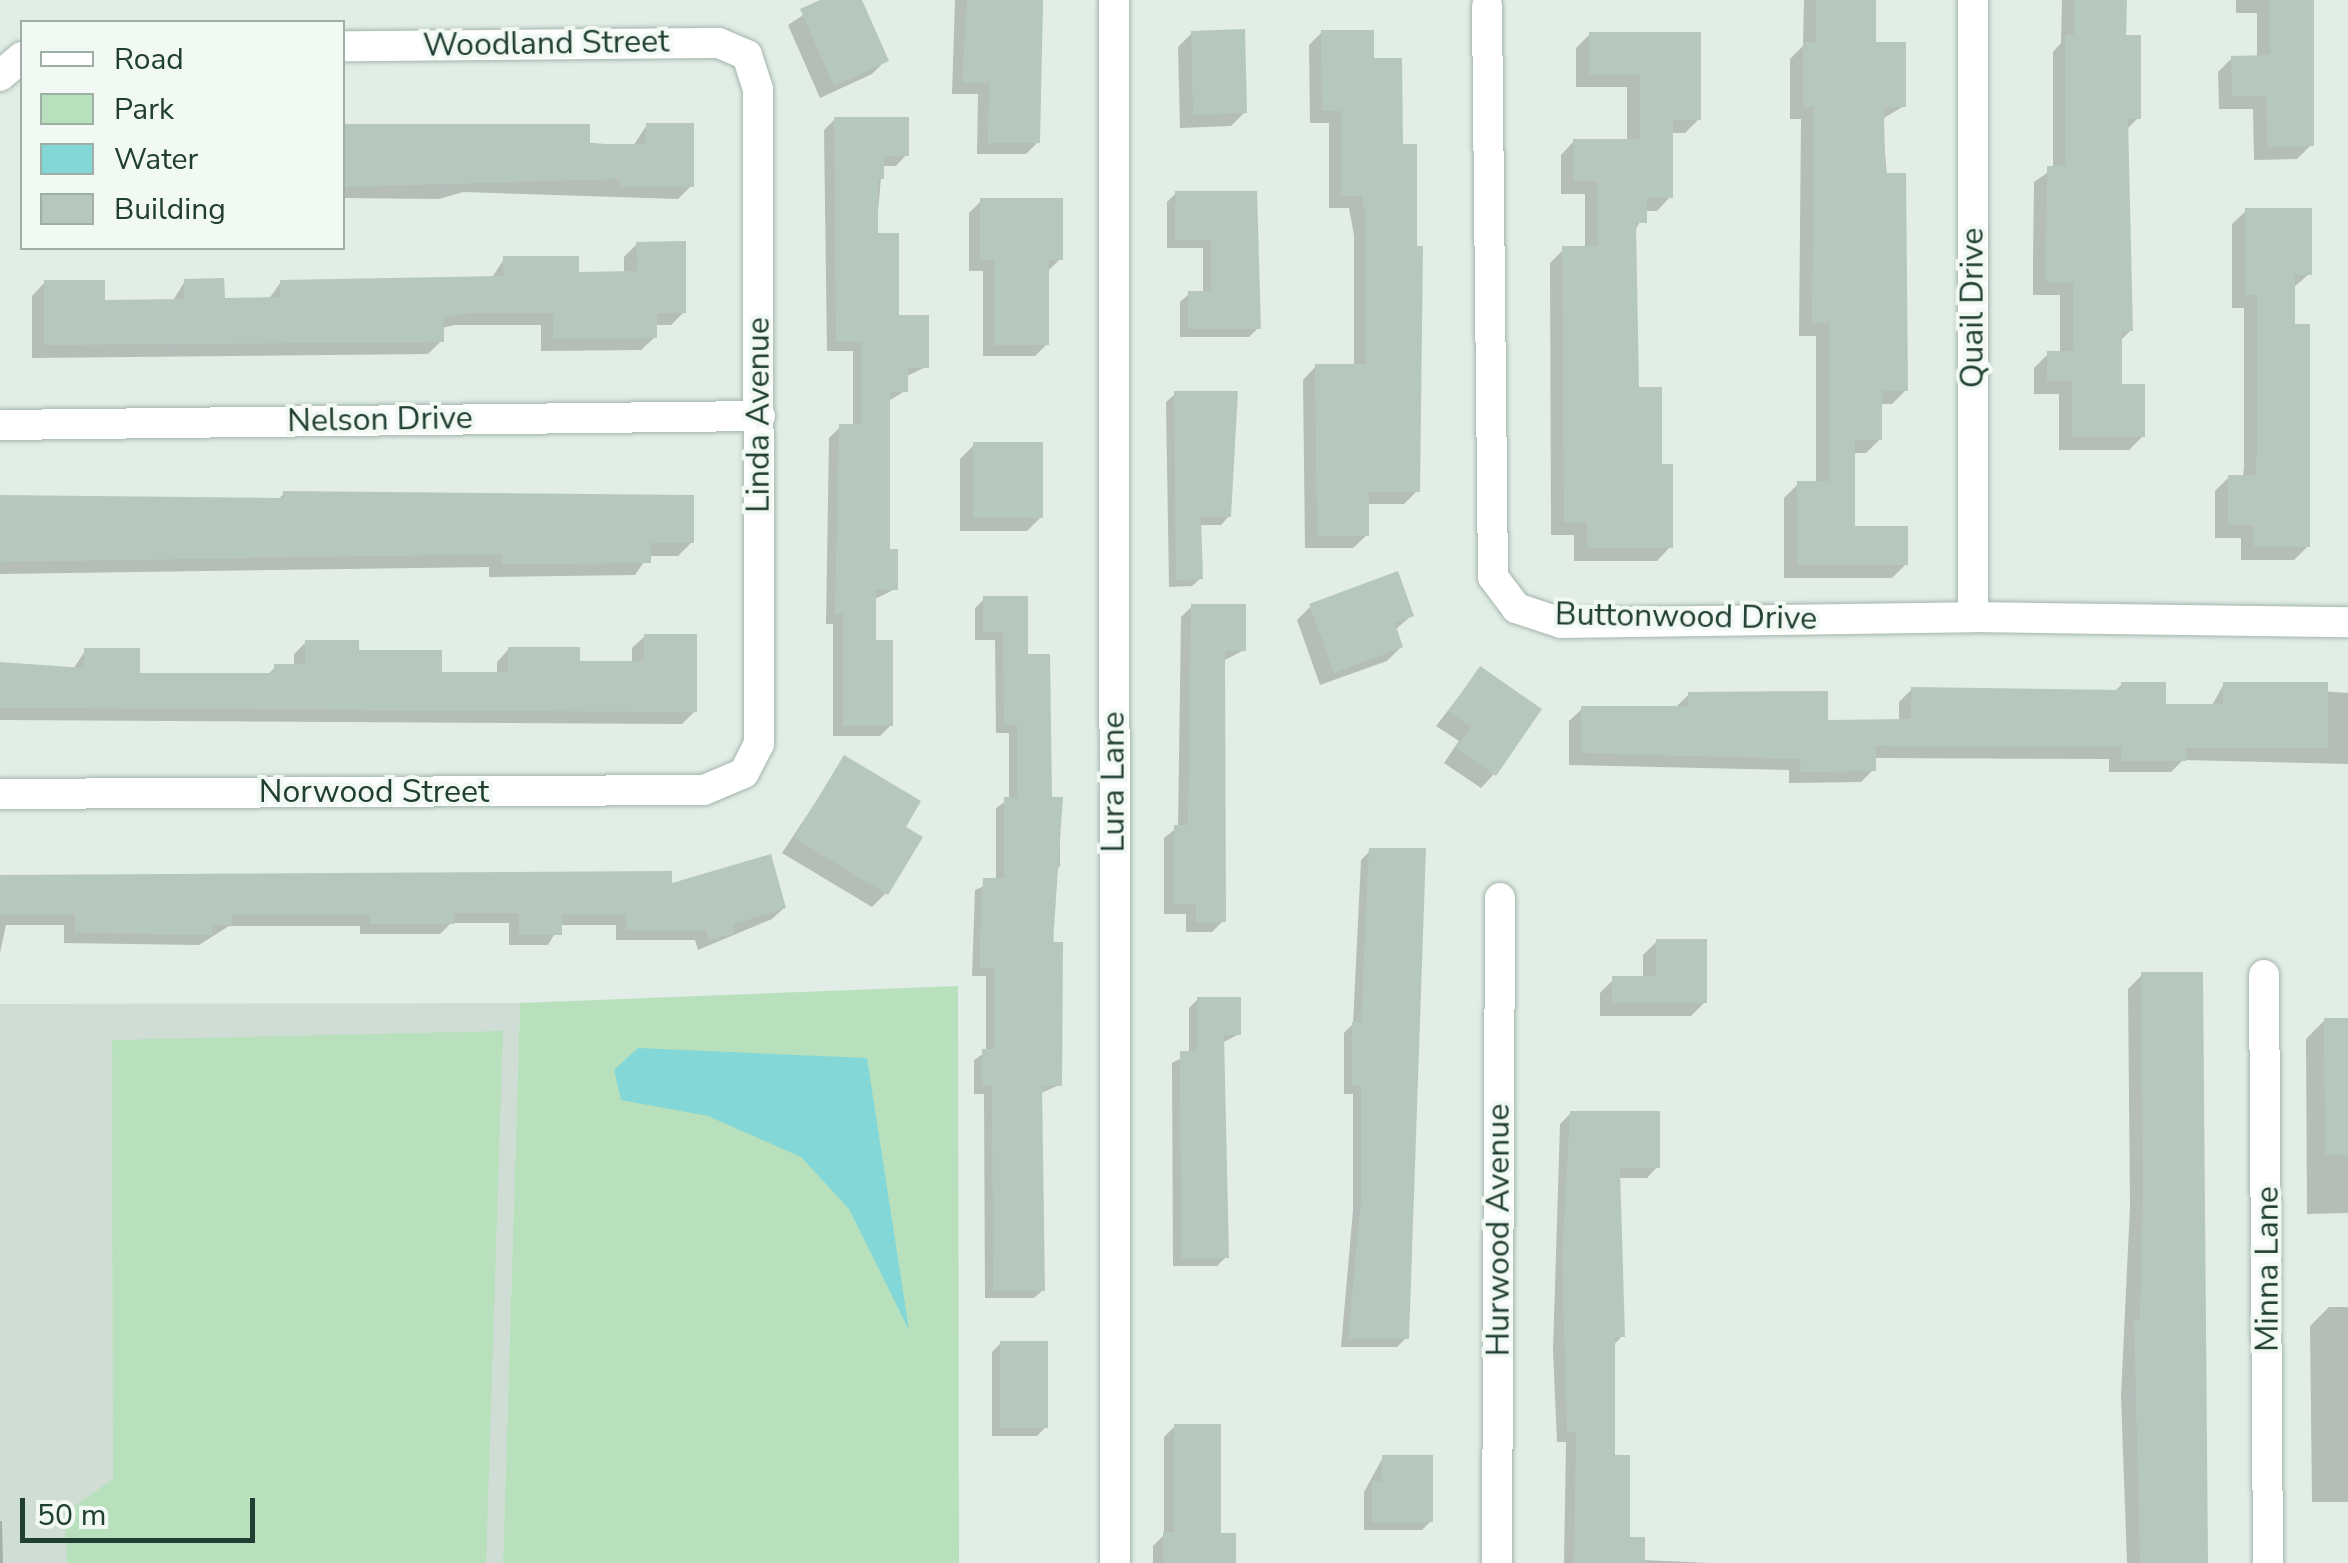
<!DOCTYPE html>
<style>
body{margin:0}
#map{position:relative;width:2348px;height:1563px;overflow:hidden;background:#e1ede6;font-family:"Nunito Sans",sans-serif}
div>[style]{position:absolute}
.built>*{inset:0;background:#cfddd4}
.green>*{inset:0;background:#b8e0bd}
.water>*{inset:0;background:#84d7d7}
.shadow>*{inset:0;background:#0003}
.building>*{inset:0;background:#b6c8be}
.roads{filter:drop-shadow(0 0 2px #a3b5ac) drop-shadow(0 0 2px #a3b5ac)}
.minor>*{height:30px;margin:-15px;padding:0 15px;transform-origin:15px;border-radius:15px;background:#fff}
span{translate:-50% -50%;white-space:nowrap;text-align:center;line-height:1.15;-webkit-text-stroke:8px #f2f9f4;paint-order:stroke}
.street-label{font-size:32px;color:#203f32}
.legend{position:absolute;left:20px;top:20px;width:325px;height:230px;box-sizing:border-box;background:#f2f9f4;border:2px solid #9eafa6;margin:0;padding:12px 18px;list-style:none;font-size:30px;color:#203f32}
.legend li{display:flex;align-items:center;gap:20px;height:50px}
.legend b{width:50px;border:2px solid #9eafa6}
.scale{position:absolute;left:20px;top:1498px;width:235px;height:45px;box-sizing:border-box;border:5px solid #203f32;border-top:0;padding-left:12px;font-size:30px;line-height:35px;white-space:nowrap;color:#203f32;-webkit-text-stroke:8px #f2f9f4;paint-order:stroke}
</style>
<div id="map">
<div class="built">
<div style="clip-path:polygon(520px 1003px,503px 1563px,0 1563px,0 1004px)"></div>
</div>
<div class="green">
<div style="clip-path:polygon(958px 986px,959px 1563px,503px 1563px,520px 1003px)"></div>
<div style="clip-path:polygon(503px 1031px,486px 1563px,67px 1563px,64px 1513px,113px 1479px,112px 1040px)"></div>
</div>
<div class="water">
<div style="clip-path:polygon(638px 1048px,867px 1058px,909px 1330px,849px 1209px,801px 1157px,708px 1116px,621px 1100px,614px 1070px)"></div>
</div>
<div class="shadow">
<div style="clip-path:polygon(826px 0,859px 0,886px 60px,872px 74px,820px 98px,788px 25px)"></div>
<div style="clip-path:polygon(955px 0,1043px 0,1038px 142px,1026px 154px,977px 154px,978px 94px,952px 94px)"></div>
<div style="clip-path:polygon(1804px 0,1874px 0,1873px 45px,1904px 106px,1882px 119px,1906px 390px,1892px 404px,1880px 404px,1880px 439px,1866px 453px,1852px 453px,1852px 528px,1906px 564px,1892px 578px,1784px 578px,1784px 498px,1798px 484px,1816px 484px,1816px 336px,1799px 336px,1801px 119px,1790px 119px,1790px 59px,1803px 46px)"></div>
<div style="clip-path:polygon(2062px 0,2125px 0,2124px 38px,2138px 118px,2126px 130px,2131px 330px,2120px 341px,2120px 386px,2143px 436px,2129px 450px,2059px 450px,2059px 394px,2034px 394px,2034px 368px,2048px 354px,2060px 354px,2060px 295px,2033px 295px,2033px 261px,2034px 182px,2053px 169px,2053px 52px,2061px 43px)"></div>
<div style="clip-path:polygon(2236px 0,2311px 0,2311px 145px,2297px 159px,2254px 160px,2253px 109px,2219px 109px,2218px 72px,2232px 58px,2257px 58px,2257px 13px,2236px 13px)"></div>
<div style="clip-path:polygon(1322px 32px,1372px 60px,1401px 146px,1417px 491px,1404px 504px,1367px 504px,1367px 535px,1353px 548px,1305px 548px,1303px 380px,1316px 366px,1354px 366px,1354px 235px,1349px 208px,1329px 208px,1329px 123px,1310px 123px,1309px 45px)"></div>
<div style="clip-path:polygon(1192px 33px,1245px 112px,1231px 126px,1180px 128px,1178px 47px)"></div>
<div style="clip-path:polygon(1590px 34px,1699px 119px,1685px 133px,1670px 133px,1670px 197px,1657px 211px,1645px 211px,1634px 233px,1636px 390px,1660px 466px,1670px 547px,1657px 561px,1574px 561px,1574px 535px,1551px 535px,1550px 263px,1564px 249px,1585px 249px,1585px 194px,1561px 194px,1561px 155px,1574px 141px,1627px 141px,1627px 87px,1576px 87px,1576px 48px)"></div>
<div style="clip-path:polygon(835px 119px,906px 155px,896px 166px,882px 166px,876px 235px,897px 318px,926px 367px,905px 377px,905px 391px,887px 402px,887px 552px,895px 589px,873px 600px,873px 642px,891px 725px,880px 736px,833px 736px,833px 624px,826px 624px,829px 438px,840px 427px,853px 427px,853px 351px,827px 351px,824px 130px)"></div>
<div style="clip-path:polygon(342px 125px,633px 146px,647px 125px,691px 186px,678px 199px,463px 192px,439px 199px,342px 198px)"></div>
<div style="clip-path:polygon(1176px 193px,1255px 193px,1258px 328px,1249px 337px,1180px 337px,1180px 302px,1189px 294px,1203px 294px,1203px 248px,1167px 248px,1167px 202px)"></div>
<div style="clip-path:polygon(981px 201px,1060px 259px,1048px 271px,1047px 344px,1035px 356px,983px 356px,983px 271px,969px 271px,969px 213px)"></div>
<div style="clip-path:polygon(2246px 211px,2309px 274px,2293px 288px,2308px 546px,2294px 560px,2241px 560px,2241px 538px,2215px 538px,2215px 491px,2229px 477px,2243px 477px,2244px 466px,2244px 308px,2232px 308px,2232px 224px)"></div>
<div style="clip-path:polygon(637px 244px,684px 312px,671px 325px,655px 325px,655px 337px,641px 350px,541px 351px,541px 325px,455px 325px,441px 328px,441px 341px,428px 354px,32px 358px,32px 296px,45px 282px,102px 302px,172px 302px,185px 281px,222px 300px,268px 300px,281px 282px,491px 279px,504px 259px,577px 275px,624px 274px,624px 257px)"></div>
<div style="clip-path:polygon(1175px 394px,1229px 516px,1221px 525px,1199px 525px,1201px 578px,1192px 586px,1169px 587px,1166px 402px)"></div>
<div style="clip-path:polygon(974px 445px,1041px 517px,1027px 531px,960px 531px,960px 459px)"></div>
<div style="clip-path:polygon(284px 494px,692px 542px,678px 556px,648px 556px,635px 575px,489px 577px,489px 567px,0 574px,0 501px,277px 500px)"></div>
<div style="clip-path:polygon(984px 599px,1026px 656px,1049px 799px,1060px 799px,1060px 866px,1051px 876px,1059px 1085px,1039px 1094px,1043px 1290px,1034px 1298px,985px 1298px,984px 1094px,974px 1094px,974px 1060px,986px 1052px,986px 976px,972px 976px,975px 890px,996px 881px,996px 808px,1009px 799px,1009px 733px,996px 733px,995px 640px,975px 640px,975px 608px)"></div>
<div style="clip-path:polygon(1192px 606px,1244px 650px,1223px 661px,1223px 921px,1212px 932px,1186px 932px,1186px 914px,1164px 914px,1164px 838px,1178px 827px,1181px 617px)"></div>
<div style="clip-path:polygon(1311px 606px,1412px 615px,1395px 630px,1401px 647px,1387px 661px,1320px 685px,1297px 620px)"></div>
<div style="clip-path:polygon(645px 636px,695px 711px,682px 724px,0 720px,0 664px,72px 671px,85px 651px,137px 676px,267px 676px,275px 667px,294px 667px,294px 654px,306px 642px,439px 674px,497px 674px,497px 662px,509px 649px,578px 663px,632px 663px,632px 648px)"></div>
<div style="clip-path:polygon(1480px 669px,1494px 774px,1481px 788px,1444px 763px,1459px 741px,1436px 726px)"></div>
<div style="clip-path:polygon(2122px 684px,2164px 707px,2211px 707px,2224px 684px,2348px 693px,2348px 764px,2183px 760px,2171px 772px,2109px 772px,2109px 759px,1873px 758px,1873px 770px,1861px 782px,1789px 783px,1789px 770px,1569px 765px,1569px 721px,1582px 709px,1676px 707px,1689px 694px,1826px 722px,1899px 722px,1899px 702px,1912px 689px,2113px 693px)"></div>
<div style="clip-path:polygon(845px 758px,902px 828px,886px 893px,872px 907px,782px 853px)"></div>
<div style="clip-path:polygon(1370px 851px,1406px 1338px,1397px 1347px,1341px 1347px,1353px 1210px,1353px 1094px,1344px 1094px,1344px 1033px,1353px 1024px,1361px 860px)"></div>
<div style="clip-path:polygon(0 875px,669px 887px,784px 908px,772px 919px,698px 950px,695px 940px,616px 940px,616px 925px,560px 925px,548px 945px,509px 945px,509px 923px,451px 923px,440px 934px,360px 934px,360px 926px,229px 926px,199px 945px,64px 943px,64px 925px,6px 925px,0 953px)"></div>
<div style="clip-path:polygon(1657px 941px,1705px 1002px,1691px 1016px,1600px 1016px,1600px 993px,1614px 979px,1643px 979px,1643px 955px)"></div>
<div style="clip-path:polygon(2142px 975px,2205px 1563px,2127px 1563px,2121px 1396px,2130px 1206px,2128px 989px)"></div>
<div style="clip-path:polygon(1198px 999px,1239px 1034px,1222px 1043px,1226px 1257px,1217px 1266px,1173px 1266px,1172px 1063px,1189px 1054px,1189px 1008px)"></div>
<div style="clip-path:polygon(2325px 1020px,2348px 1020px,2348px 1213px,2307px 1214px,2306px 1039px)"></div>
<div style="clip-path:polygon(1571px 1113px,1658px 1166px,1647px 1178px,1618px 1178px,1622px 1336px,1613px 1346px,1613px 1457px,1627px 1540px,1642px 1560px,1710px 1563px,1564px 1563px,1566px 1442px,1557px 1442px,1553px 1350px,1560px 1124px)"></div>
<div style="clip-path:polygon(2329px 1307px,2348px 1307px,2348px 1502px,2312px 1502px,2310px 1326px)"></div>
<div style="clip-path:polygon(1001px 1343px,1046px 1427px,1037px 1436px,992px 1436px,992px 1352px)"></div>
<div style="clip-path:polygon(1175px 1426px,1218px 1535px,1233px 1563px,1153px 1563px,1153px 1546px,1164px 1535px,1164px 1437px)"></div>
<div style="clip-path:polygon(1383px 1457px,1431px 1521px,1422px 1530px,1364px 1530px,1364px 1492px)"></div>
<div style="clip-path:polygon(0 1521px,2px 1521px,3px 1563px,0 1563px)"></div>
</div>
<div class="building">
<div style="clip-path:polygon(820px 0,862px 0,889px 61px,834px 86px,800px 9px)"></div>
<div style="clip-path:polygon(967px 0,1043px 0,1040px 143px,988px 143px,989px 83px,962px 83px)"></div>
<div style="clip-path:polygon(1816px 0,1876px 0,1876px 42px,1906px 42px,1906px 107px,1884px 107px,1885px 173px,1906px 173px,1908px 391px,1882px 391px,1882px 440px,1855px 440px,1855px 526px,1908px 526px,1908px 565px,1797px 565px,1797px 481px,1829px 481px,1829px 323px,1812px 323px,1814px 107px,1803px 107px,1803px 42px,1816px 42px)"></div>
<div style="clip-path:polygon(2074px 0,2127px 0,2126px 35px,2141px 35px,2141px 119px,2128px 119px,2133px 331px,2122px 331px,2122px 384px,2145px 384px,2145px 437px,2072px 437px,2072px 381px,2047px 381px,2047px 351px,2073px 351px,2073px 282px,2046px 282px,2046px 245px,2047px 166px,2065px 166px,2065px 35px,2074px 35px)"></div>
<div style="clip-path:polygon(2270px 0,2314px 0,2314px 146px,2267px 147px,2266px 96px,2232px 96px,2231px 56px,2270px 55px)"></div>
<div style="clip-path:polygon(1245px 29px,1247px 113px,1193px 115px,1191px 31px)"></div>
<div style="clip-path:polygon(1321px 30px,1374px 30px,1374px 58px,1402px 58px,1403px 144px,1417px 144px,1417px 246px,1423px 246px,1420px 492px,1369px 492px,1369px 536px,1317px 536px,1315px 364px,1366px 364px,1366px 220px,1362px 196px,1341px 196px,1341px 111px,1322px 111px)"></div>
<div style="clip-path:polygon(1589px 32px,1701px 32px,1701px 120px,1673px 120px,1673px 198px,1647px 198px,1647px 223px,1636px 223px,1639px 387px,1662px 387px,1662px 464px,1673px 464px,1673px 548px,1587px 548px,1587px 522px,1564px 522px,1562px 246px,1598px 246px,1598px 181px,1573px 181px,1573px 139px,1640px 139px,1640px 74px,1589px 74px)"></div>
<div style="clip-path:polygon(834px 117px,909px 117px,909px 156px,884px 156px,884px 179px,878px 179px,878px 233px,899px 233px,899px 315px,929px 315px,929px 368px,908px 368px,908px 392px,890px 392px,890px 549px,898px 549px,898px 590px,876px 590px,876px 640px,893px 640px,893px 726px,843px 726px,843px 614px,835px 614px,839px 424px,862px 424px,862px 342px,836px 342px)"></div>
<div style="clip-path:polygon(646px 123px,694px 123px,694px 187px,620px 187px,620px 179px,342px 187px,342px 124px,590px 124px,590px 144px,646px 144px)"></div>
<div style="clip-path:polygon(1175px 191px,1257px 191px,1261px 329px,1188px 329px,1188px 291px,1211px 291px,1211px 240px,1175px 240px)"></div>
<div style="clip-path:polygon(980px 198px,1063px 198px,1063px 260px,1049px 260px,1049px 345px,994px 345px,994px 260px,980px 260px)"></div>
<div style="clip-path:polygon(2245px 208px,2312px 208px,2312px 275px,2295px 275px,2295px 324px,2310px 324px,2310px 547px,2254px 547px,2254px 525px,2228px 525px,2228px 475px,2255px 475px,2257px 451px,2257px 295px,2245px 295px)"></div>
<div style="clip-path:polygon(686px 241px,686px 313px,657px 313px,657px 338px,553px 339px,553px 313px,470px 313px,444px 318px,444px 342px,44px 345px,44px 280px,105px 280px,105px 300px,184px 299px,184px 279px,224px 278px,225px 298px,280px 297px,280px 280px,503px 276px,503px 256px,579px 256px,579px 272px,637px 271px,636px 242px)"></div>
<div style="clip-path:polygon(1174px 391px,1238px 391px,1231px 517px,1201px 517px,1203px 579px,1176px 580px)"></div>
<div style="clip-path:polygon(973px 442px,1043px 442px,1043px 518px,973px 518px)"></div>
<div style="clip-path:polygon(283px 491px,694px 495px,694px 543px,651px 543px,651px 563px,502px 564px,502px 554px,0 562px,0 495px,283px 498px)"></div>
<div style="clip-path:polygon(1398px 571px,1414px 616px,1395px 623px,1403px 647px,1334px 673px,1309px 604px)"></div>
<div style="clip-path:polygon(983px 596px,1028px 596px,1028px 654px,1050px 654px,1052px 797px,1063px 797px,1053px 942px,1063px 942px,1062px 1086px,1042px 1086px,1045px 1291px,993px 1291px,992px 1086px,982px 1086px,982px 1049px,994px 1049px,994px 968px,980px 968px,980px 941px,983px 878px,1004px 878px,1004px 797px,1017px 797px,1017px 725px,1004px 725px,1003px 632px,983px 632px)"></div>
<div style="clip-path:polygon(1191px 604px,1246px 604px,1246px 651px,1225px 651px,1226px 922px,1196px 922px,1196px 904px,1174px 904px,1174px 825px,1188px 825px)"></div>
<div style="clip-path:polygon(644px 634px,697px 634px,697px 712px,0 708px,0 662px,84px 668px,84px 648px,140px 648px,140px 673px,274px 673px,274px 664px,305px 664px,305px 640px,359px 640px,359px 650px,442px 650px,442px 672px,508px 672px,508px 647px,580px 647px,580px 661px,644px 661px)"></div>
<div style="clip-path:polygon(1480px 666px,1542px 709px,1496px 776px,1456px 748px,1471px 727px,1448px 712px)"></div>
<div style="clip-path:polygon(2121px 682px,2166px 682px,2166px 704px,2223px 704px,2223px 682px,2328px 682px,2328px 748px,2186px 748px,2186px 761px,2121px 761px,2121px 747px,1876px 746px,1876px 771px,1801px 772px,1800px 759px,1581px 753px,1581px 706px,1688px 706px,1688px 692px,1828px 691px,1828px 720px,1911px 719px,1911px 687px,2121px 690px)"></div>
<div style="clip-path:polygon(844px 755px,921px 801px,906px 827px,923px 837px,888px 895px,794px 838px)"></div>
<div style="clip-path:polygon(1369px 848px,1426px 848px,1409px 1339px,1348px 1339px,1361px 1200px,1361px 1086px,1352px 1086px,1352px 1022px,1361px 1022px)"></div>
<div style="clip-path:polygon(771px 854px,786px 908px,733px 924px,735px 933px,709px 940px,706px 930px,626px 930px,626px 914px,562px 914px,562px 935px,519px 935px,519px 913px,454px 913px,454px 924px,370px 924px,370px 915px,232px 915px,232px 925px,213px 925px,213px 935px,75px 933px,75px 914px,0 914px,0 875px,672px 871px,672px 883px)"></div>
<div style="clip-path:polygon(1656px 939px,1707px 939px,1707px 1003px,1612px 1003px,1612px 976px,1656px 976px)"></div>
<div style="clip-path:polygon(2141px 972px,2203px 972px,2208px 1563px,2140px 1563px,2134px 1319px,2140px 1319px,2143px 1190px)"></div>
<div style="clip-path:polygon(1197px 997px,1241px 997px,1241px 1035px,1224px 1035px,1229px 1258px,1181px 1258px,1180px 1051px,1197px 1051px)"></div>
<div style="clip-path:polygon(2324px 1018px,2348px 1018px,2348px 1155px,2325px 1155px)"></div>
<div style="clip-path:polygon(1570px 1111px,1660px 1111px,1660px 1168px,1620px 1168px,1625px 1337px,1615px 1337px,1615px 1455px,1630px 1455px,1630px 1537px,1645px 1537px,1645px 1563px,1574px 1563px,1576px 1432px,1567px 1432px,1562px 1258px)"></div>
<div style="clip-path:polygon(1000px 1341px,1048px 1341px,1048px 1428px,1000px 1428px)"></div>
<div style="clip-path:polygon(1174px 1424px,1221px 1424px,1221px 1533px,1236px 1533px,1236px 1563px,1163px 1563px,1163px 1532px,1174px 1532px)"></div>
<div style="clip-path:polygon(1382px 1455px,1433px 1455px,1433px 1522px,1372px 1522px,1372px 1481px,1382px 1481px)"></div>
</div>
<div class="roads">
<div class="minor">
<div style="left:1114px;top:0;width:1563px;rotate:89.96deg"></div>
<div style="left:1973px;top:0;width:617px;rotate:90deg"></div>
<div style="left:1487px;top:6px;width:571px;rotate:89.4deg"></div>
<div style="left:1493px;top:577px;width:39px;rotate:53deg"></div>
<div style="left:1516px;top:608px;width:47px;rotate:18.4deg"></div>
<div style="left:1561px;top:623px;width:412px;rotate:-0.8deg"></div>
<div style="left:1973px;top:617px;width:375px;rotate:0.8deg"></div>
<div style="left:0;top:76px;width:29px;rotate:-41deg"></div>
<div style="left:0;top:425px;width:760px;rotate:-0.68deg"></div>
<div style="left:0;top:794px;width:704px;rotate:-0.33deg"></div>
<div style="left:704px;top:790px;width:43px;rotate:-23deg"></div>
<div style="left:744px;top:773px;width:33px;rotate:-63deg"></div>
<div style="left:759px;top:744px;width:655px;rotate:-90.09deg"></div>
<div style="left:758px;top:89px;width:36px;rotate:-108deg"></div>
<div style="left:747px;top:55px;width:30px;rotate:-157deg"></div>
<div style="left:719px;top:43px;width:377px;rotate:179.5deg"></div>
<div style="left:2264px;top:975px;width:588px;rotate:89.61deg"></div>
<div style="left:1497px;top:1563px;width:665px;rotate:-89.74deg"></div>
</div>
</div>
<div class="street-label">
<span style="left:546px;top:44px;rotate:-1deg">Woodland Street</span>
<span style="left:1973px;top:308px;rotate:-90deg">Quail Drive</span>
<span style="left:759px;top:415px;rotate:-90deg">Linda Avenue</span>
<span style="left:380px;top:420px;rotate:-1deg">Nelson Drive</span>
<span style="left:1686px;top:617px;rotate:1deg">Buttonwood Drive</span>
<span style="left:1114px;top:782px;rotate:-90deg">Lura Lane</span>
<span style="left:374px;top:792px">Norwood Street</span>
<span style="left:1499px;top:1230px;rotate:-90deg">Hurwood Avenue</span>
<span style="left:2268px;top:1269px;rotate:-90deg">Minna Lane</span>
</div>
<ul class="legend">
<li><b style="height:12px;background:#fff"></b>Road</li>
<li><b style="height:28px;background:#b8e0bd"></b>Park</li>
<li><b style="height:28px;background:#84d7d7"></b>Water</li>
<li><b style="height:28px;background:#b6c8be"></b>Building</li>
</ul>
<div class="scale">50 m</div>
</div>
